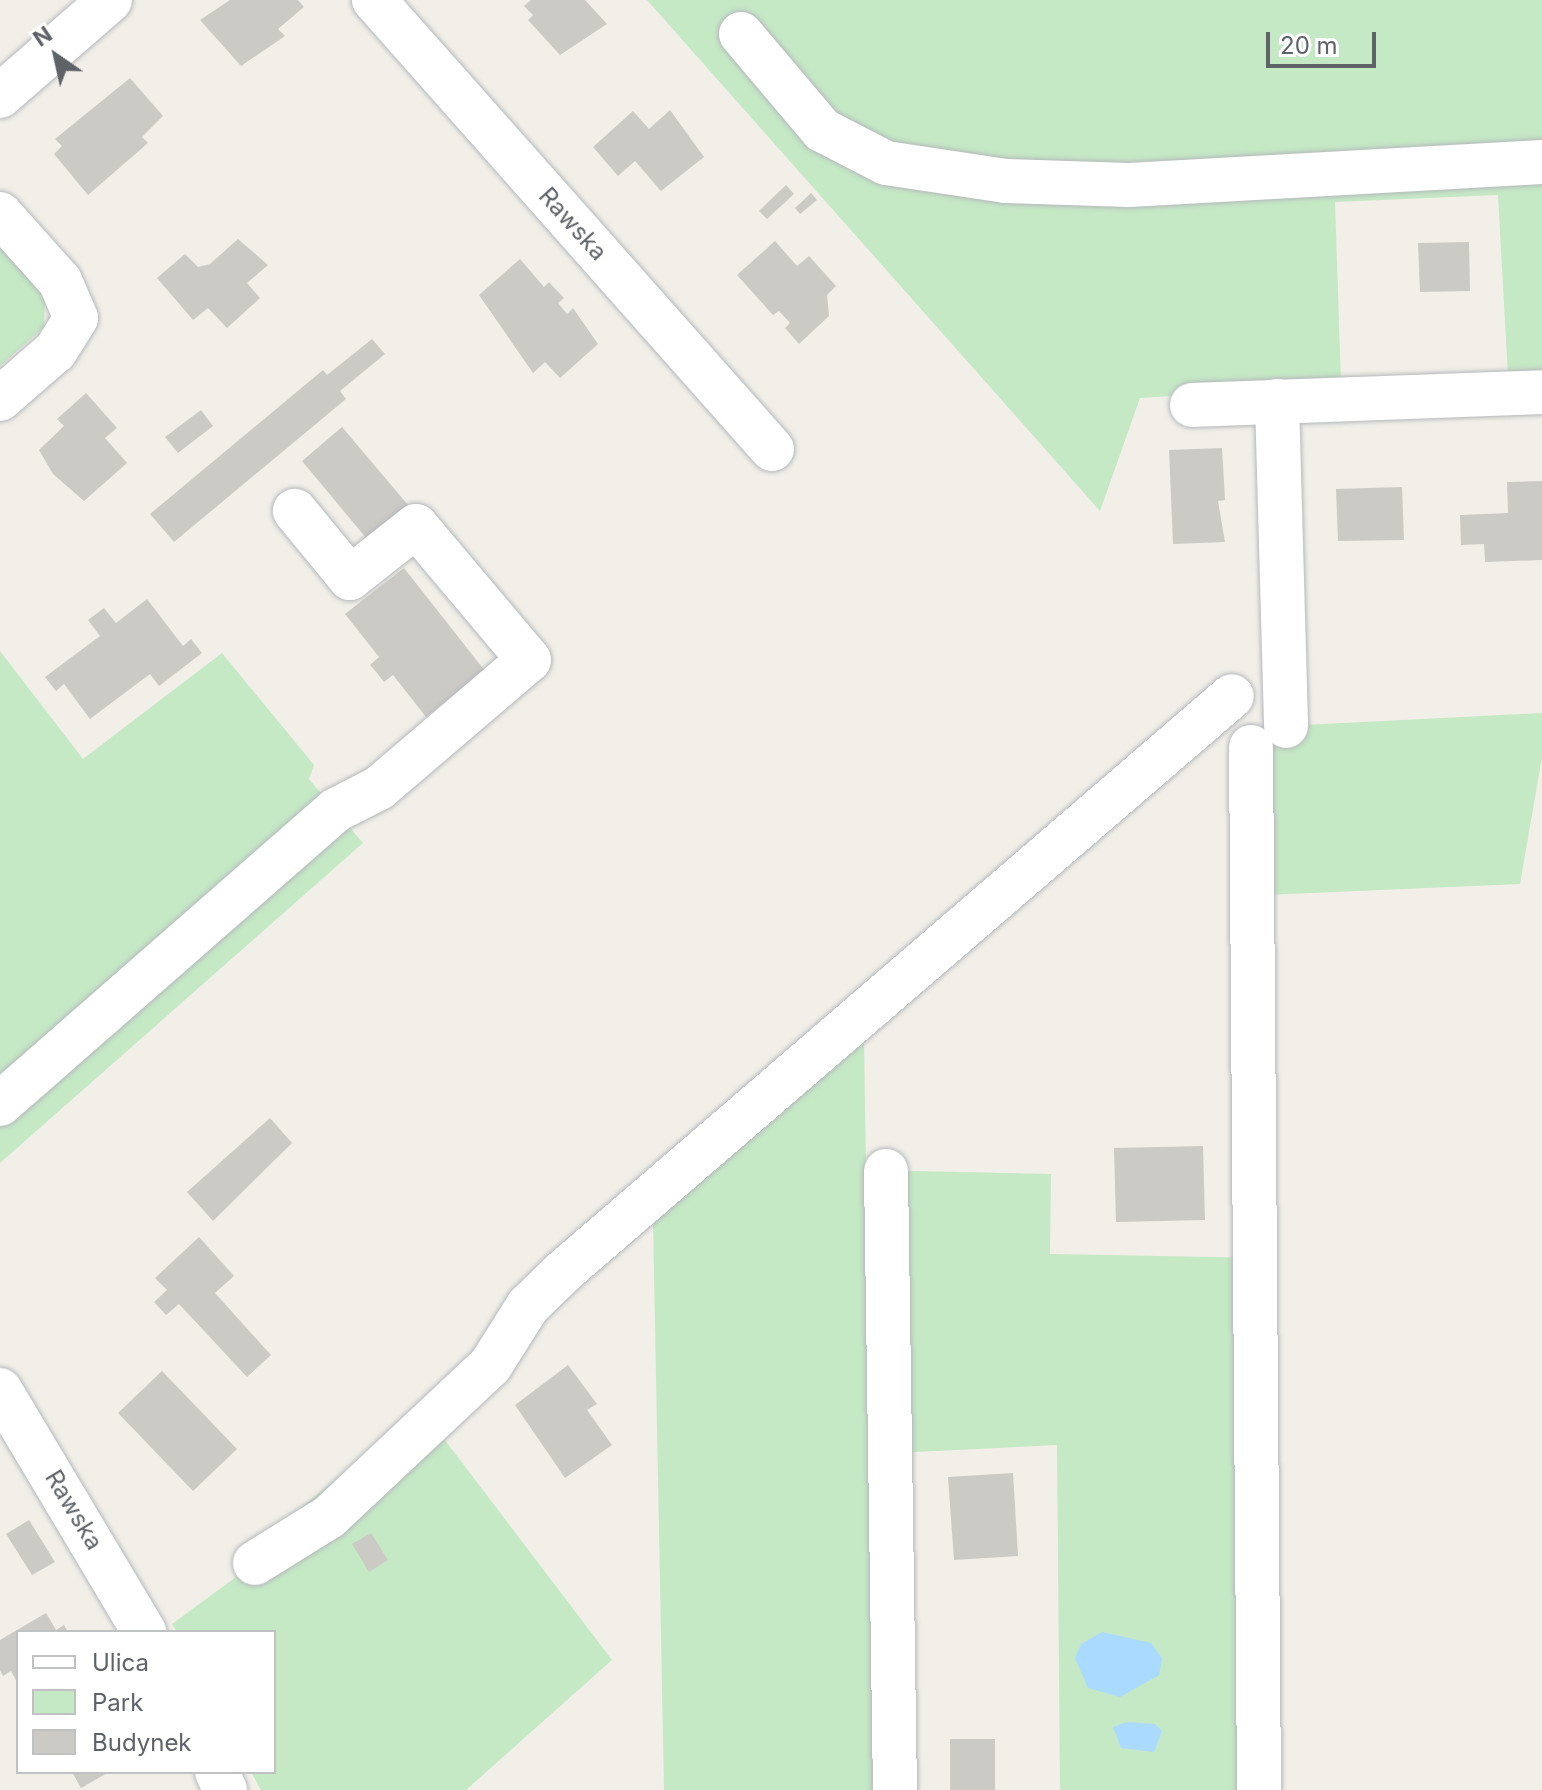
<!DOCTYPE html>
<style>
body{margin:0}
#map{position:relative;width:1542px;height:1790px;overflow:hidden;background:#f1efe8;font-family:Inter,sans-serif}
div>[style]{position:absolute}
.green>*{inset:0;background:#c5e8c5}
.water>*{inset:0;background:#aadaff}
.building>*{inset:0;background:#cccac5}
.roads{filter:drop-shadow(0 0 2px #b5b8bc) drop-shadow(0 0 2px #b5b8bc)}
.minor>*{height:44px;margin:-22px;padding:0 22px;transform-origin:22px;border-radius:22px;background:#fff}
span{translate:-50% -50%;white-space:nowrap;text-align:center;line-height:1.15;-webkit-text-stroke:6px #fff;paint-order:stroke}
.street-label{font-size:24px;color:#5f6368}
.legend{position:absolute;left:16px;top:1630px;width:260px;height:144px;box-sizing:border-box;background:#fff;border:2px solid #bfc1c3;margin:0;padding:10px 14px;list-style:none;font-size:24px;color:#5f6368}
.legend li{display:flex;align-items:center;gap:16px;height:40px}
.legend b{width:40px;border:2px solid #bfc1c3}
.north{position:absolute;left:16px;top:16px;width:80px;height:80px;-webkit-text-stroke:6px #fff;paint-order:stroke;rotate:326deg;font-size:22px;font-weight:700;line-height:32px;text-align:center;color:#5f6368}
.north::after{content:'';display:block;margin:auto;width:28px;height:36px;background:#5f6368;clip-path:polygon(50% 0,100% 100%,50% 72%,0 100%)}
.scale{position:absolute;left:1266px;top:32px;width:110px;height:36px;box-sizing:border-box;border:4px solid #5f6368;border-top:0;padding-left:10px;font-size:24px;line-height:28px;white-space:nowrap;color:#5f6368;-webkit-text-stroke:6px #fff;paint-order:stroke}
</style>
<div id="map">
<div class="green">
<div style="clip-path:polygon(647px 0,1542px 0,1542px 375px,1508px 376px,1498px 195px,1335px 202px,1341px 385px,1140px 398px,1100px 511px)"></div>
<div style="clip-path:polygon(0 245px,45px 296px,44px 327px,0 366px)"></div>
<div style="clip-path:polygon(0 651px,83px 759px,222px 653px,314px 765px,309px 779px,363px 843px,0 1163px)"></div>
<div style="clip-path:polygon(1542px 713px,1542px 757px,1520px 884px,1266px 895px,1263px 727px)"></div>
<div style="clip-path:polygon(864px 1041px,866px 1170px,1051px 1174px,1050px 1254px,1268px 1258px,1263px 1790px,1060px 1790px,1057px 1445px,894px 1453px,897px 1790px,664px 1790px,653px 1220px)"></div>
<div style="clip-path:polygon(422px 1410px,612px 1660px,466px 1790px,261px 1790px,251px 1772px,274px 1772px,274px 1632px,177px 1632px,172px 1624px,255px 1563px,262px 1539px)"></div>
</div>
<div class="water">
<div style="clip-path:polygon(1102px 1632px,1151px 1643px,1162px 1658px,1159px 1675px,1120px 1697px,1088px 1688px,1075px 1658px,1081px 1644px)"></div>
<div style="clip-path:polygon(1126px 1722px,1155px 1724px,1162px 1731px,1154px 1752px,1121px 1748px,1113px 1727px)"></div>
</div>
<div class="building">
<div style="clip-path:polygon(230px 0,298px 0,304px 7px,278px 29px,285px 36px,241px 66px,200px 20px)"></div>
<div style="clip-path:polygon(531px 0,585px 0,607px 24px,560px 55px,528px 20px,533px 15px,524px 6px)"></div>
<div style="clip-path:polygon(130px 78px,163px 116px,142px 137px,148px 143px,88px 195px,54px 154px,62px 146px,55px 139px)"></div>
<div style="clip-path:polygon(670px 110px,704px 157px,661px 191px,635px 161px,618px 176px,593px 147px,633px 111px,649px 129px)"></div>
<div style="clip-path:polygon(786px 185px,794px 194px,767px 219px,759px 211px)"></div>
<div style="clip-path:polygon(811px 193px,817px 200px,800px 214px,795px 208px)"></div>
<div style="clip-path:polygon(238px 239px,268px 265px,247px 283px,260px 298px,227px 328px,208px 308px,193px 320px,157px 278px,185px 254px,198px 267px,210px 264px)"></div>
<div style="clip-path:polygon(775px 241px,797px 266px,809px 256px,836px 286px,827px 295px,829px 316px,799px 344px,785px 328px,790px 323px,779px 311px,773px 315px,737px 275px)"></div>
<div style="clip-path:polygon(1469px 242px,1470px 291px,1420px 292px,1418px 243px)"></div>
<div style="clip-path:polygon(520px 259px,544px 287px,549px 282px,564px 298px,558px 303px,567px 314px,573px 308px,598px 344px,560px 378px,545px 362px,533px 373px,479px 295px)"></div>
<div style="clip-path:polygon(372px 339px,385px 354px,340px 391px,346px 399px,174px 542px,150px 514px,323px 370px,327px 375px)"></div>
<div style="clip-path:polygon(86px 393px,117px 428px,105px 438px,127px 463px,84px 501px,53px 474px,39px 450px,64px 426px,57px 419px)"></div>
<div style="clip-path:polygon(201px 410px,213px 426px,178px 453px,165px 437px)"></div>
<div style="clip-path:polygon(342px 427px,408px 505px,367px 539px,302px 461px)"></div>
<div style="clip-path:polygon(1222px 448px,1225px 500px,1218px 501px,1225px 542px,1173px 544px,1169px 450px)"></div>
<div style="clip-path:polygon(1542px 481px,1542px 560px,1485px 562px,1484px 544px,1461px 545px,1460px 515px,1508px 513px,1507px 482px)"></div>
<div style="clip-path:polygon(1402px 487px,1404px 540px,1338px 541px,1336px 489px)"></div>
<div style="clip-path:polygon(404px 568px,485px 671px,426px 717px,393px 675px,384px 682px,377px 673px,370px 665px,379px 657px,345px 614px)"></div>
<div style="clip-path:polygon(147px 599px,183px 646px,191px 639px,202px 653px,159px 686px,150px 674px,90px 719px,64px 684px,56px 691px,45px 677px,100px 636px,88px 620px,104px 608px,116px 623px)"></div>
<div style="clip-path:polygon(270px 1118px,292px 1143px,213px 1221px,187px 1192px)"></div>
<div style="clip-path:polygon(1203px 1146px,1205px 1220px,1116px 1222px,1114px 1148px)"></div>
<div style="clip-path:polygon(199px 1237px,234px 1276px,215px 1293px,271px 1355px,247px 1377px,179px 1304px,166px 1315px,154px 1302px,167px 1290px,155px 1278px)"></div>
<div style="clip-path:polygon(568px 1365px,597px 1404px,587px 1410px,612px 1445px,565px 1478px,515px 1405px)"></div>
<div style="clip-path:polygon(162px 1371px,237px 1449px,193px 1491px,118px 1413px)"></div>
<div style="clip-path:polygon(1013px 1473px,1018px 1556px,954px 1560px,948px 1477px)"></div>
<div style="clip-path:polygon(29px 1520px,55px 1562px,32px 1575px,6px 1534px)"></div>
<div style="clip-path:polygon(371px 1533px,388px 1560px,369px 1572px,352px 1544px)"></div>
<div style="clip-path:polygon(46px 1613px,56px 1630px,64px 1625px,68px 1632px,18px 1632px,18px 1684px,11px 1671px,3px 1676px,0 1670px,0 1640px)"></div>
<div style="clip-path:polygon(950px 1739px,995px 1739px,995px 1790px,950px 1790px)"></div>
<div style="clip-path:polygon(72px 1772px,109px 1772px,81px 1788px)"></div>
</div>
<div class="roads">
<div class="minor">
<div style="left:374px;top:0;width:600px;rotate:48.45deg"></div>
<div style="left:741px;top:34px;width:126px;rotate:49.8deg"></div>
<div style="left:822px;top:130px;width:72px;rotate:27.3deg"></div>
<div style="left:886px;top:163px;width:121px;rotate:8.5deg"></div>
<div style="left:1006px;top:181px;width:123px;rotate:1.9deg"></div>
<div style="left:1129px;top:185px;width:414px;rotate:-3.2deg"></div>
<div style="left:0;top:96px;width:146px;rotate:-41.1deg"></div>
<div style="left:0;top:214px;width:90px;rotate:48.2deg"></div>
<div style="left:60px;top:281px;width:40px;rotate:66.6deg"></div>
<div style="left:76px;top:318px;width:39px;rotate:122deg"></div>
<div style="left:55px;top:351px;width:73px;rotate:138.9deg"></div>
<div style="left:1277px;top:401px;width:325px;rotate:88.4deg"></div>
<div style="left:1192px;top:405px;width:350px;rotate:-2.1deg"></div>
<div style="left:1251px;top:747px;width:1043px;rotate:89.56deg"></div>
<div style="left:0;top:1104px;width:446px;rotate:-41.2deg"></div>
<div style="left:336px;top:810px;width:48px;rotate:-27.1deg"></div>
<div style="left:379px;top:788px;width:197px;rotate:-40.5deg"></div>
<div style="left:529px;top:660px;width:175px;rotate:-130.1deg"></div>
<div style="left:416px;top:526px;width:84px;rotate:141.8deg"></div>
<div style="left:350px;top:578px;width:87px;rotate:-129.4deg"></div>
<div style="left:886px;top:1171px;width:619px;rotate:89.17deg"></div>
<div style="left:0;top:1390px;width:282px;rotate:59.2deg"></div>
<div style="left:255px;top:1563px;width:87px;rotate:-31.9deg"></div>
<div style="left:329px;top:1517px;width:221px;rotate:-43.2deg"></div>
<div style="left:490px;top:1366px;width:71px;rotate:-57.7deg"></div>
<div style="left:528px;top:1306px;width:50px;rotate:-44.2deg"></div>
<div style="left:564px;top:1271px;width:881px;rotate:-40.72deg"></div>
<div style="left:217px;top:1772px;width:20px;rotate:66deg"></div>
</div>
</div>
<div class="street-label">
<span style="left:573px;top:224px;rotate:48deg">Rawska</span>
<span style="left:74px;top:1510px;rotate:59deg">Rawska</span>
</div>
<ul class="legend">
<li><b style="height:10px;background:#fff"></b>Ulica</li>
<li><b style="height:22px;background:#c5e8c5"></b>Park</li>
<li><b style="height:22px;background:#cccac5"></b>Budynek</li>
</ul>
<div class="north">N</div>
<div class="scale">20 m</div>
</div>
